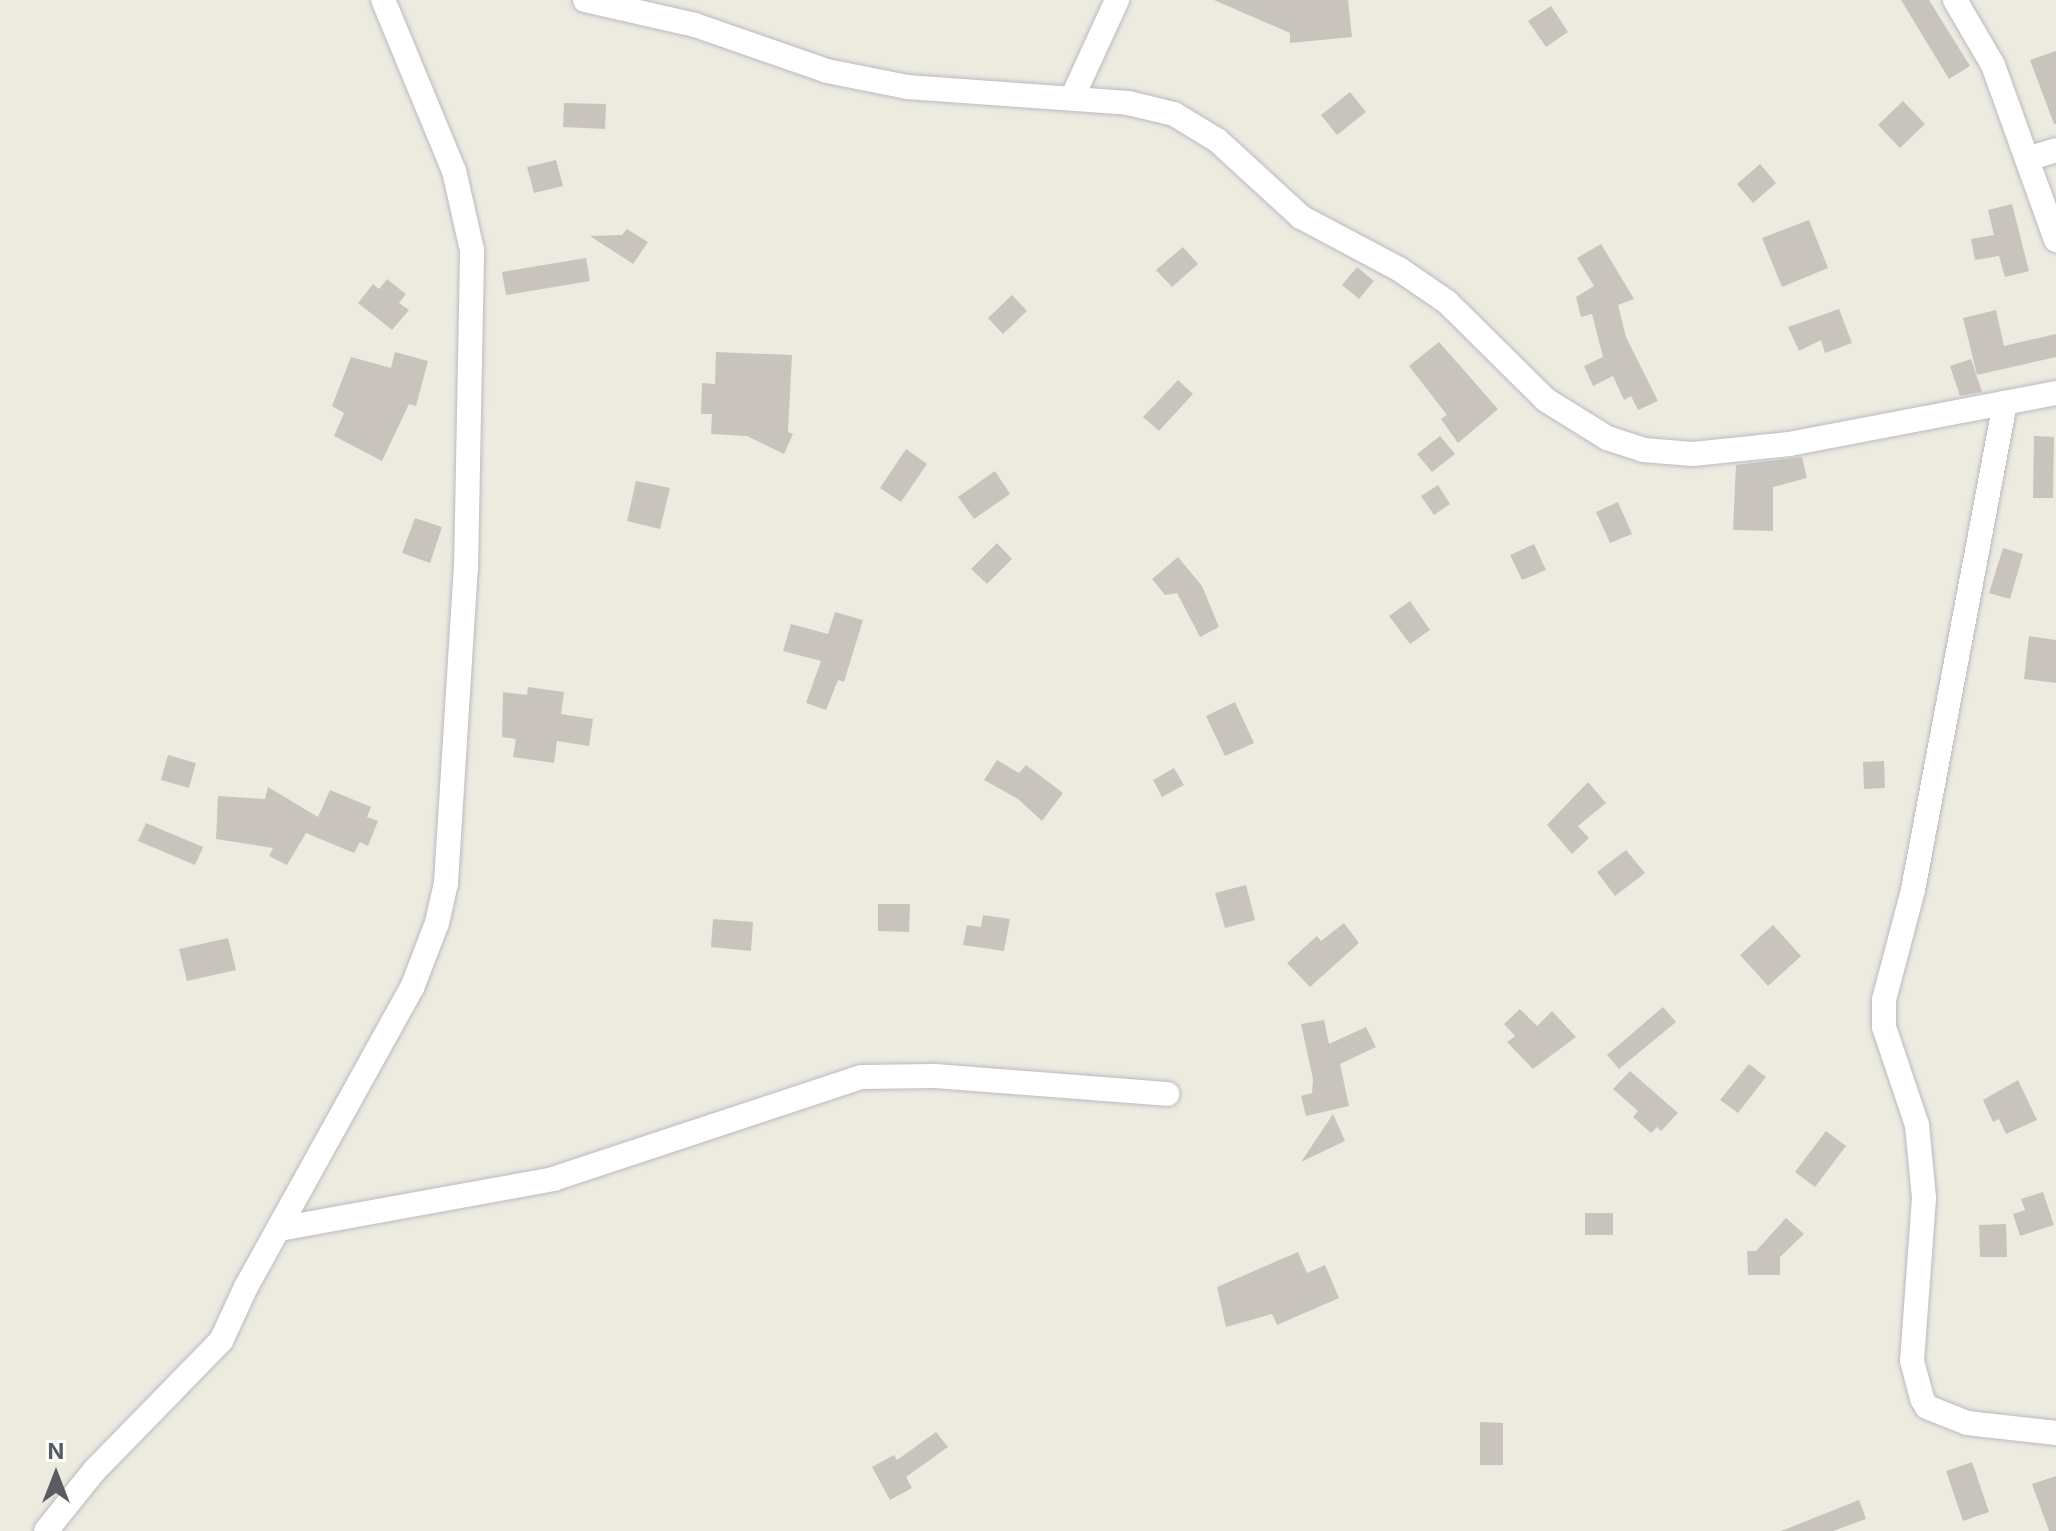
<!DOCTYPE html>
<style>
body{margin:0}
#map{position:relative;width:2056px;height:1531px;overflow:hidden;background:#edebe0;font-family:Inter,sans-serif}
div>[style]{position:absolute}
.building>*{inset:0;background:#c8c4bd}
.roads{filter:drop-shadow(0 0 2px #b8bbc0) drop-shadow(0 0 2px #b8bbc0)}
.minor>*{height:24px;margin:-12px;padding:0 12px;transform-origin:12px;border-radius:12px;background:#fff}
span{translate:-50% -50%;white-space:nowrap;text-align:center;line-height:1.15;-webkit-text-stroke:6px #fff;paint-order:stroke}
.north{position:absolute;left:16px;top:1435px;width:80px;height:80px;-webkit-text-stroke:6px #fff;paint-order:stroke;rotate:0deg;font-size:22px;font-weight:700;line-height:32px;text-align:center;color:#595d62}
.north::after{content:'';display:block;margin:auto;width:28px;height:36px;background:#595d62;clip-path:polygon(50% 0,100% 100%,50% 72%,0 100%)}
</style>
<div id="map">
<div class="building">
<div style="clip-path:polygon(1214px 0,1348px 0,1352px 37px,1290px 43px,1290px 33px)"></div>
<div style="clip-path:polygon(1901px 0,1929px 0,1970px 66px,1949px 79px)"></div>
<div style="clip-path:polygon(1551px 6px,1568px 32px,1546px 47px,1528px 21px)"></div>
<div style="clip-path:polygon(2056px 51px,2056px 124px,2054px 124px,2030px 60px)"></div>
<div style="clip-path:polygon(1350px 92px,1366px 112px,1337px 135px,1321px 115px)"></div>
<div style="clip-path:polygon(1903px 101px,1925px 124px,1900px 148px,1878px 125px)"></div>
<div style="clip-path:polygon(564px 103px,606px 104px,605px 129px,563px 127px)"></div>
<div style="clip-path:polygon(556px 160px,563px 186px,534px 193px,527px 167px)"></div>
<div style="clip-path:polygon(1760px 164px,1776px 183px,1753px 203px,1737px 184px)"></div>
<div style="clip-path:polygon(2012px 204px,2029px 271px,2005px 277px,1999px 256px,1975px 260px,1971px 239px,1994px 235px,1988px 210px)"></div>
<div style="clip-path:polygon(1809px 220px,1828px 268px,1782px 287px,1762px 238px)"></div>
<div style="clip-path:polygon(627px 229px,648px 242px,633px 264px,590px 236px,622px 235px)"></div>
<div style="clip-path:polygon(1601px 244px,1634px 299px,1618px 305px,1626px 337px,1658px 401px,1638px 410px,1631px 396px,1624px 400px,1613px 376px,1593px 386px,1584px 366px,1603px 357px,1592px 314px,1581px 317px,1576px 297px,1594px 286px,1577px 258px)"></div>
<div style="clip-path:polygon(1183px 247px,1198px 264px,1172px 287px,1156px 270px)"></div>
<div style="clip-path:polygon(586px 258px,590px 281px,506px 295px,502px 272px)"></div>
<div style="clip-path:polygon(1357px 267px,1374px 281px,1359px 299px,1342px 285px)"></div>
<div style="clip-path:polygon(387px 279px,406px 294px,399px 303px,409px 310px,392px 330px,358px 303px,373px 284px,379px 289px)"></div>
<div style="clip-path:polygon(1012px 295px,1027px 311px,1003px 334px,988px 318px)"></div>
<div style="clip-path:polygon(1839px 309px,1852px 343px,1825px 353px,1821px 340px,1799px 351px,1788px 327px)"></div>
<div style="clip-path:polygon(1996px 310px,2004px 346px,2056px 334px,2056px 357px,1977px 375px,1963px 318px)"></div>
<div style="clip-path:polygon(1439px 342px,1498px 409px,1458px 443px,1441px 419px,1447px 415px,1409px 366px)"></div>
<div style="clip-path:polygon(395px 352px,428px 361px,416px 406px,409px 404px,382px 461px,334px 436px,344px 413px,332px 406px,351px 357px,391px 368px)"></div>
<div style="clip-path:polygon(716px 352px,792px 355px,788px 432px,793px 434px,784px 454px,747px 436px,711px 434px,712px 414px,701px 414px,702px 383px,715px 384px)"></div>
<div style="clip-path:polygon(1971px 359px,1982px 392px,1960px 396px,1950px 366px)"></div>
<div style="clip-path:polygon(1178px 380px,1193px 394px,1159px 431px,1143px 417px)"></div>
<div style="clip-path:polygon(1440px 436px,1455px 454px,1432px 472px,1417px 454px)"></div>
<div style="clip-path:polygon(2034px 436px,2054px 437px,2053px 498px,2033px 498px)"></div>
<div style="clip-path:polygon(906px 449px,927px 464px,901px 502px,880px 488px)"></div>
<div style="clip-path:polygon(1802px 457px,1807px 478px,1773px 487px,1773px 531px,1733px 530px,1736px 465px)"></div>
<div style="clip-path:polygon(995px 471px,1010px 494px,974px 519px,958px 497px)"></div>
<div style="clip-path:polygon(636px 481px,670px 488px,660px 529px,627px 521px)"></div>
<div style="clip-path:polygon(1438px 485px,1450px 504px,1434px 515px,1421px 496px)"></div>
<div style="clip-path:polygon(1618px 502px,1632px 534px,1610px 543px,1596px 512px)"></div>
<div style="clip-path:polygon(415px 518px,442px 527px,430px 563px,402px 553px)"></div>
<div style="clip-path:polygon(997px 543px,1012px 559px,987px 584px,971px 569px)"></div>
<div style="clip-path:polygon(1534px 544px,1546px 570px,1522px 580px,1510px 555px)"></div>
<div style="clip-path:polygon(2003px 548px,2023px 554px,2010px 599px,1989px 593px)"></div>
<div style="clip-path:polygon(1178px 557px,1202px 586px,1219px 627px,1200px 637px,1177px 593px,1165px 595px,1152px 579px)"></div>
<div style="clip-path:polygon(1410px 601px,1430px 630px,1410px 644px,1389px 616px)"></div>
<div style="clip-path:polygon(835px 612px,863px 620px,844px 682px,838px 680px,826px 710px,806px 703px,821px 661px,783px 651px,791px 624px,828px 634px)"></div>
<div style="clip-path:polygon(2029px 636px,2056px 640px,2056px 683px,2024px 679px)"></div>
<div style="clip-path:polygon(528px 687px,564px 692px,561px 714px,593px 719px,589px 746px,557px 741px,554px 763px,513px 757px,516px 739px,502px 737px,503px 692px,527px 695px)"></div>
<div style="clip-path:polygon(1235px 702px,1254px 743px,1225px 756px,1206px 716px)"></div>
<div style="clip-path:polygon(168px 755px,196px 763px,189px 788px,161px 780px)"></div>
<div style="clip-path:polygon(997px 760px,1019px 773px,1026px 765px,1063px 793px,1042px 821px,1018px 799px,984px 780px)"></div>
<div style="clip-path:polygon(1884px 761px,1885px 788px,1864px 789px,1863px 762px)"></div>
<div style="clip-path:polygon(1174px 768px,1184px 785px,1162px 797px,1153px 780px)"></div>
<div style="clip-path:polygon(1588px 782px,1606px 803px,1578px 826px,1589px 838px,1572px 854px,1547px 825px)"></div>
<div style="clip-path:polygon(268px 787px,318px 817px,330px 790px,371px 807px,367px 817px,378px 821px,368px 846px,360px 842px,354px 853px,306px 833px,287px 865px,269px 856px,273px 848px,216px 839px,218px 796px,265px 799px)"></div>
<div style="clip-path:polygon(146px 823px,203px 847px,195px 865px,138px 841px)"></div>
<div style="clip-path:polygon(1626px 850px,1645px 873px,1615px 896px,1597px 872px)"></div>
<div style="clip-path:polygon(1246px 885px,1255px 920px,1225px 928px,1215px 893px)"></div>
<div style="clip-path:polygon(878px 904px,910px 904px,909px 932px,878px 931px)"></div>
<div style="clip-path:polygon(983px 915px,1010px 919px,1004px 951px,963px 945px,967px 925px,981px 927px)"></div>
<div style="clip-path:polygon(713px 919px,753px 922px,751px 951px,711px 947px)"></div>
<div style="clip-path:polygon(1344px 923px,1359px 943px,1310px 987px,1287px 963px,1317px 936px,1321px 941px)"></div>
<div style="clip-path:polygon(1773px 925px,1801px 956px,1768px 986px,1740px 955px)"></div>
<div style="clip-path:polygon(228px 938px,236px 970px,187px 981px,179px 949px)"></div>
<div style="clip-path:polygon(1663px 1007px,1676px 1022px,1619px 1069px,1607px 1055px)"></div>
<div style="clip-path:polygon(1520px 1009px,1537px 1026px,1552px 1011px,1576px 1037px,1533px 1069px,1507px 1042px,1515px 1036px,1504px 1024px)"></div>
<div style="clip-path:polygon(1324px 1020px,1329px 1044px,1366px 1027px,1376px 1047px,1340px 1064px,1349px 1106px,1306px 1116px,1301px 1096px,1312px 1093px,1313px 1079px,1301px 1024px)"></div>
<div style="clip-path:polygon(1749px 1064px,1766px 1077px,1738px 1113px,1720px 1100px)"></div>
<div style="clip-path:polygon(1630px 1071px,1678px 1113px,1661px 1131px,1657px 1127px,1651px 1133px,1633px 1117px,1638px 1111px,1613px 1089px)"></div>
<div style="clip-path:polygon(2018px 1080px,2037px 1120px,2006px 1134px,1999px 1119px,1993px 1122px,1983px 1100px)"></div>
<div style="clip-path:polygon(1333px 1114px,1345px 1141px,1301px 1162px)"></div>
<div style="clip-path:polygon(1826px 1131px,1846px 1146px,1815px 1187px,1795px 1172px)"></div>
<div style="clip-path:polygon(2043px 1192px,2054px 1225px,2020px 1236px,2013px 1214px,2025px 1210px,2021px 1199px)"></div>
<div style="clip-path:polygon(1585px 1213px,1613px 1213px,1613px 1235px,1585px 1235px)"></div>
<div style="clip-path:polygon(1786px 1218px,1804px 1234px,1780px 1257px,1780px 1275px,1748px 1275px,1747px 1251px,1756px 1251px)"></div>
<div style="clip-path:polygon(2006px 1224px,2007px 1257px,1980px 1257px,1979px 1225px)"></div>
<div style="clip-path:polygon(1298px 1252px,1307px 1273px,1325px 1265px,1339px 1298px,1277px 1325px,1272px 1314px,1226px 1327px,1217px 1287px)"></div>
<div style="clip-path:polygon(1480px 1422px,1503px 1423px,1503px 1465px,1480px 1465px)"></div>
<div style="clip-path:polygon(936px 1432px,948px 1447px,906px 1477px,912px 1488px,890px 1500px,872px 1467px,894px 1455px,897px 1460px)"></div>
<div style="clip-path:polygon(1972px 1462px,1989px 1512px,1963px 1521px,1946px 1471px)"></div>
<div style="clip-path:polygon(2056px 1476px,2056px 1531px,2049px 1531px,2032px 1484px)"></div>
<div style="clip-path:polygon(1859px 1500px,1866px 1519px,1833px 1531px,1781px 1531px)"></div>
</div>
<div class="roads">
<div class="minor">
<div style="left:585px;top:0;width:113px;rotate:12.8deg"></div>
<div style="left:695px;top:25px;width:140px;rotate:19.2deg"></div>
<div style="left:827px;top:71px;width:82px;rotate:11.3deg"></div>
<div style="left:907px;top:87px;width:222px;rotate:4.1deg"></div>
<div style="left:1128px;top:103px;width:47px;rotate:13.4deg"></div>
<div style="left:1174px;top:114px;width:50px;rotate:31.2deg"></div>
<div style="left:1217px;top:140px;width:114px;rotate:42.5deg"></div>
<div style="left:1301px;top:217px;width:111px;rotate:28deg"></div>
<div style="left:1399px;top:269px;width:58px;rotate:34.5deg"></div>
<div style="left:1447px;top:302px;width:139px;rotate:44.7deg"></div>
<div style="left:1546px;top:400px;width:72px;rotate:31.9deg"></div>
<div style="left:1607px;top:438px;width:38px;rotate:18deg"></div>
<div style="left:1643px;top:450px;width:50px;rotate:4.6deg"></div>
<div style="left:1693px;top:454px;width:97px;rotate:-5.9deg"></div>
<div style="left:1789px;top:444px;width:272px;rotate:-10.8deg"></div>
<div style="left:1955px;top:0;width:75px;rotate:59.7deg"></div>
<div style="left:1993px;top:65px;width:186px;rotate:70.2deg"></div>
<div style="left:1072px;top:98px;width:108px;rotate:-65.3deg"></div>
<div style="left:2027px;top:159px;width:30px;rotate:-17deg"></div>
<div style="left:2005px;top:403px;width:496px;rotate:100.7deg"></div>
<div style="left:1913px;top:890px;width:114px;rotate:104.8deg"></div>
<div style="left:1884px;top:1000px;width:27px;rotate:90deg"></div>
<div style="left:1884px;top:1027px;width:103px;rotate:71.4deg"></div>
<div style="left:1917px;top:1125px;width:73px;rotate:84.5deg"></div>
<div style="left:1924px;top:1198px;width:163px;rotate:94.2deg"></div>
<div style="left:1912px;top:1361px;width:39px;rotate:75deg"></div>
<div style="left:1922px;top:1399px;width:9px;rotate:58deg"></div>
<div style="left:1927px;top:1407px;width:43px;rotate:21.8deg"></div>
<div style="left:1967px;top:1423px;width:90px;rotate:6.4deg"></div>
<div style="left:279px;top:1229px;width:279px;rotate:-10.3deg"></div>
<div style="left:553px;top:1179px;width:325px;rotate:-18.3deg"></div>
<div style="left:862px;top:1077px;width:72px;rotate:-0.8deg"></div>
<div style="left:934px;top:1076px;width:234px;rotate:4.4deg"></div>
<div style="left:46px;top:1531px;width:77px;rotate:-51.3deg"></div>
<div style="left:94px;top:1471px;width:182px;rotate:-45.7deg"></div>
<div style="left:221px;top:1341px;width:60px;rotate:-65.2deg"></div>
<div style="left:246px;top:1287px;width:342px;rotate:-61deg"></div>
<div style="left:412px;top:988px;width:70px;rotate:-69deg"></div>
<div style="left:437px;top:923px;width:41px;rotate:-77.3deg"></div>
<div style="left:446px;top:883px;width:315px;rotate:-86.4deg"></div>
<div style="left:466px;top:569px;width:319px;rotate:-88.9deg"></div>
<div style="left:472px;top:250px;width:81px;rotate:-102.8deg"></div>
<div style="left:454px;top:171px;width:185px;rotate:-112.5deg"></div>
</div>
</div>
<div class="north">N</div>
</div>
